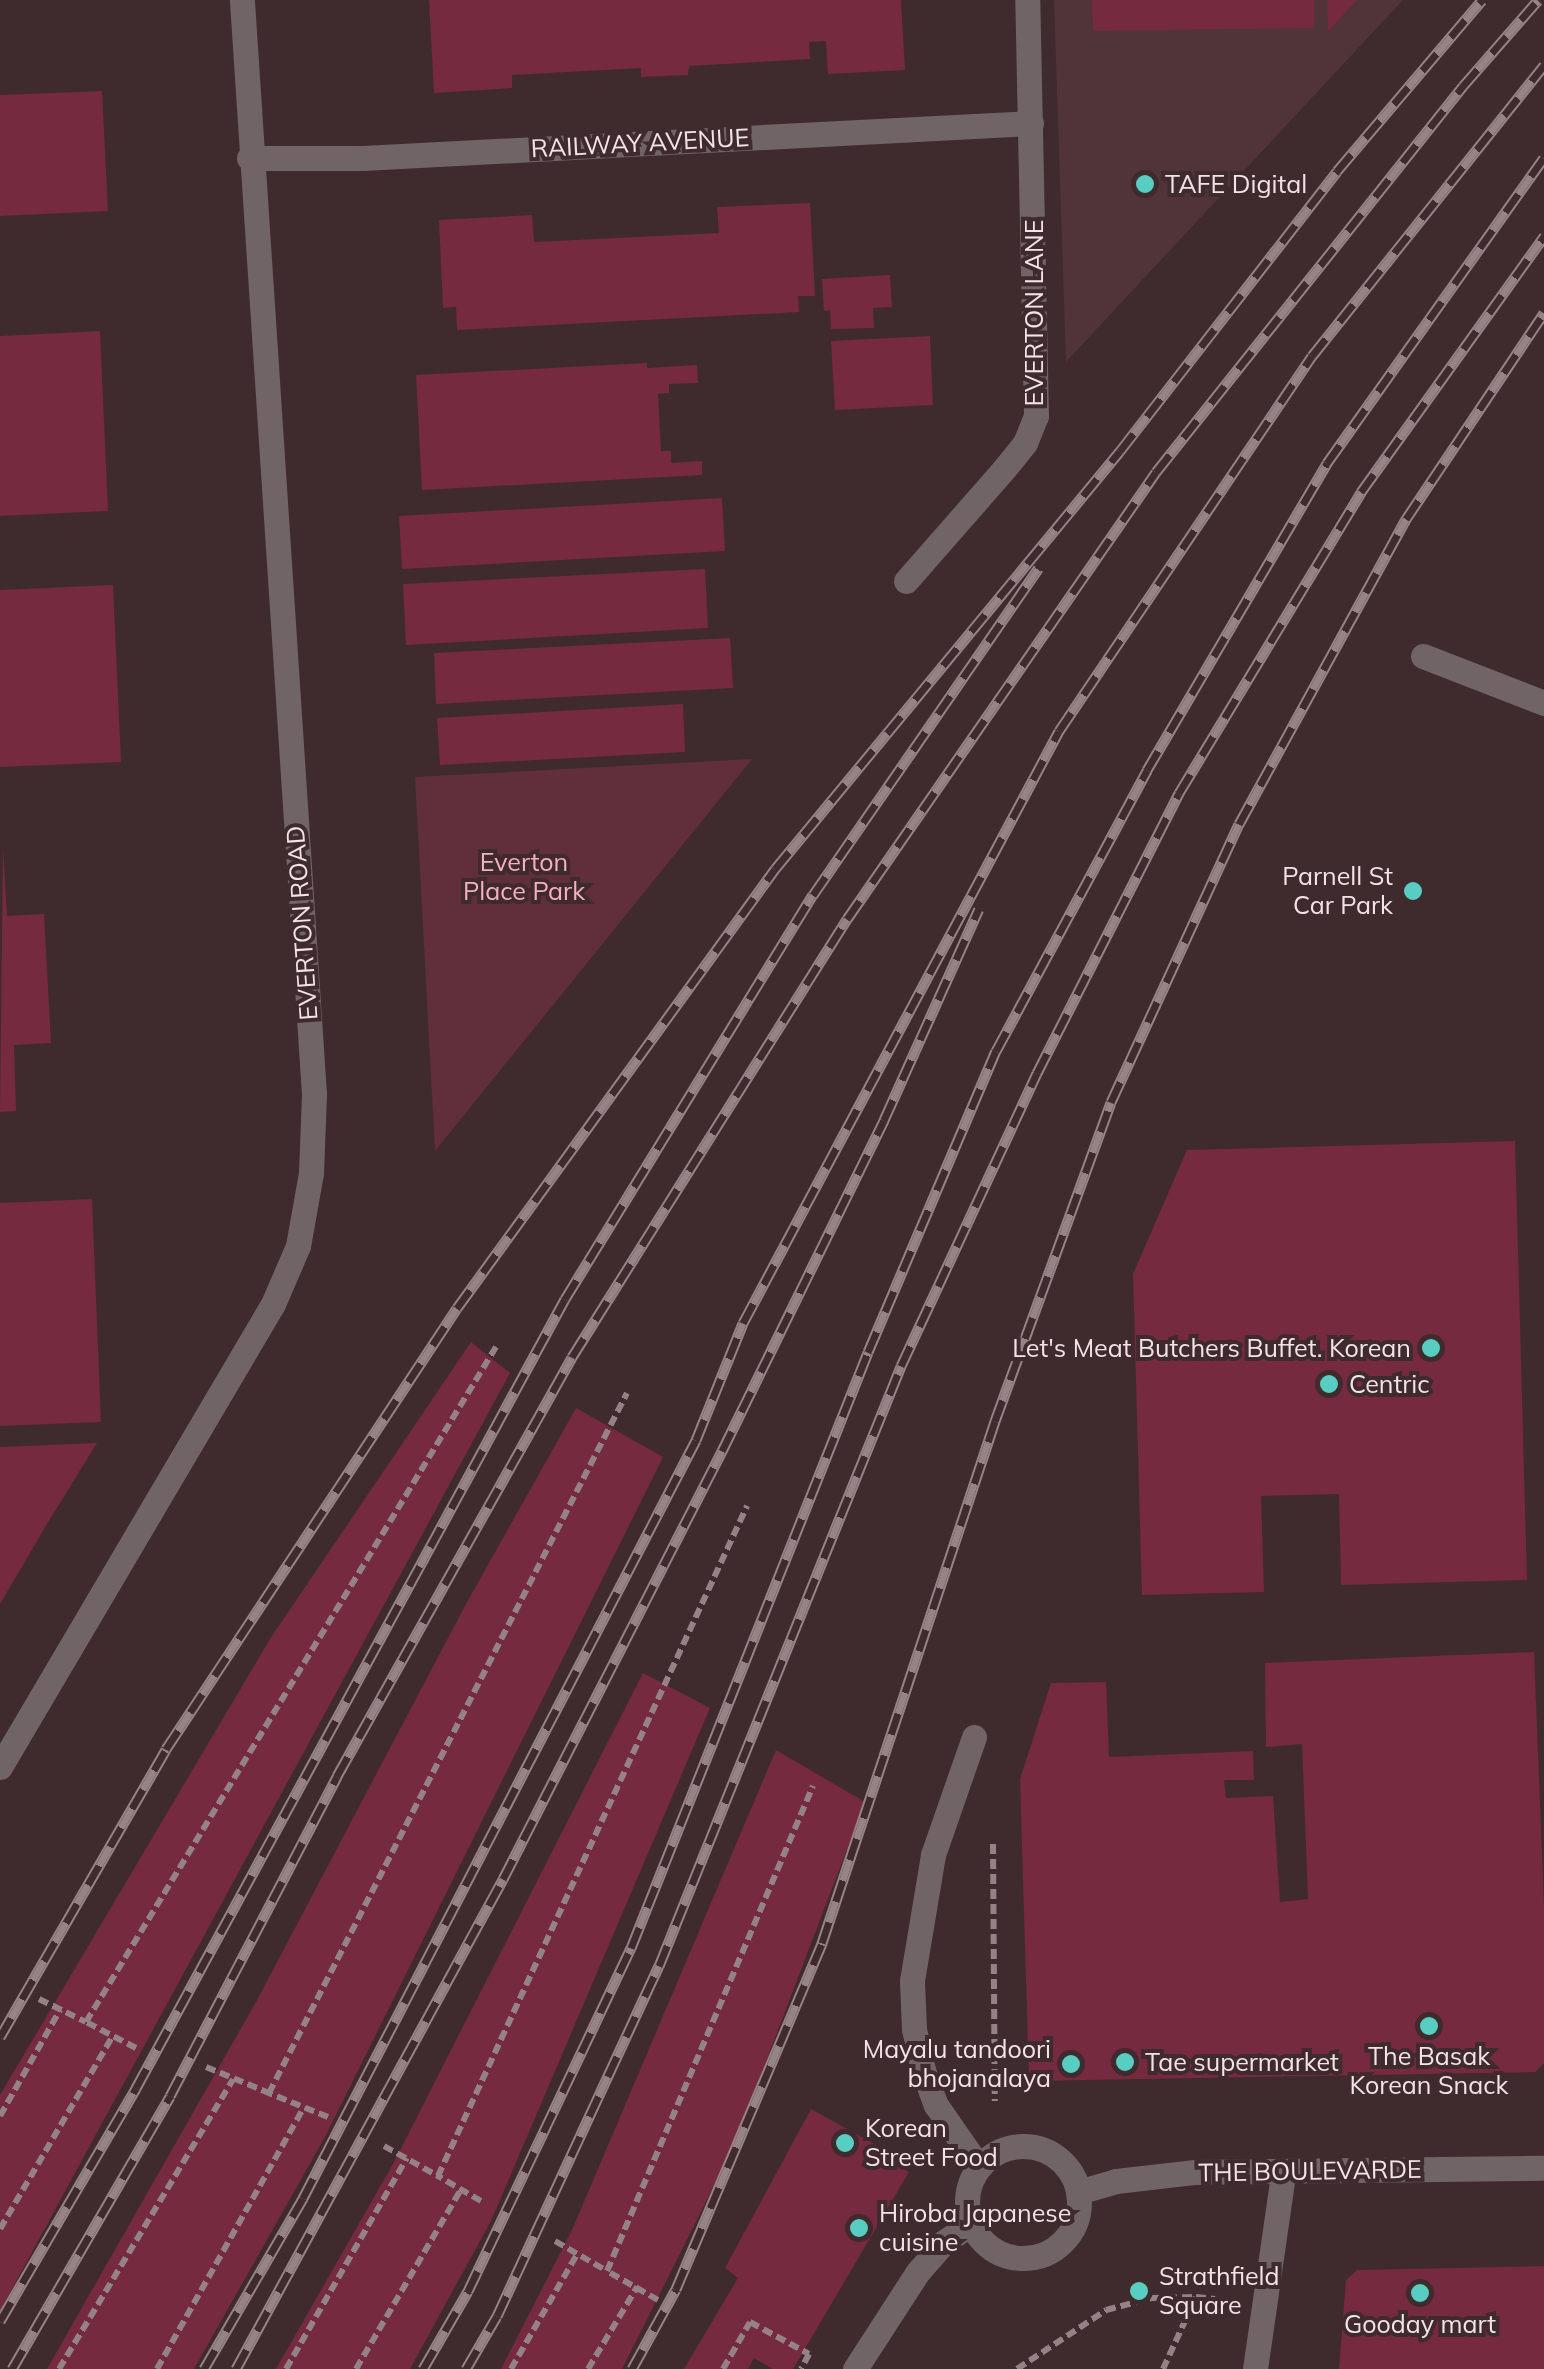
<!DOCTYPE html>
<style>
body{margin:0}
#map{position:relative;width:1544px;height:2369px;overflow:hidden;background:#3f2a2e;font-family:Mulish,sans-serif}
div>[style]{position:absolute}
.built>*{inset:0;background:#50343a}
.green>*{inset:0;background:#602f3b}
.building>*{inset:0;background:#752a3f}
.path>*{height:6px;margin-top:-3px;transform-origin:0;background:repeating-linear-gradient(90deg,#948286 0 10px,transparent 0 15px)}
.minor>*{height:25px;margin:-12.5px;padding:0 12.5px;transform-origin:12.5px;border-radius:12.5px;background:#706466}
.minor>.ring{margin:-12.5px;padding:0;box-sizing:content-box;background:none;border:25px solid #706466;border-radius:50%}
.rail>*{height:11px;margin-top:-5.5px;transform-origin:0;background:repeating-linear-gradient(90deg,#3f2a2e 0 22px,#958386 0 44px);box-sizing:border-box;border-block:2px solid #958386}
.dots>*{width:28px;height:28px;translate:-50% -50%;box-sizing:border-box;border:5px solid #3f2a2e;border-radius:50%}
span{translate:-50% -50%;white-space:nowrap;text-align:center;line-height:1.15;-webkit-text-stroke:8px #3f2a2e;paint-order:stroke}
.street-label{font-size:25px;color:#f2e3e6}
.poi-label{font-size:25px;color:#f2e3e6}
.left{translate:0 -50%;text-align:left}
.right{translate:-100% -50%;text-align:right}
.park-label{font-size:25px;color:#f6b0be}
</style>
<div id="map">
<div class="built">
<div style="clip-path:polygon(1054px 0,1403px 0,1066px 362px)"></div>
</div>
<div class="green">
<div style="clip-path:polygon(752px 759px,435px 1151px,415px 777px)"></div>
</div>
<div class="building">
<div style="clip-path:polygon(429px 0,901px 0,905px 70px,828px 74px,826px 41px,809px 42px,810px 59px,689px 66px,688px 75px,641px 77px,641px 68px,512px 75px,512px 88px,434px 93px)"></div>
<div style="clip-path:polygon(1092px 0,1314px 0,1314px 28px,1093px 31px)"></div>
<div style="clip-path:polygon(1327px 0,1357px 0,1328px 31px)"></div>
<div style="clip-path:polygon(102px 91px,108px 211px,0 216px,0 95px)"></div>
<div style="clip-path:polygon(810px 203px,815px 296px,798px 296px,799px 312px,457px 330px,456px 307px,443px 308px,439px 220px,532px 215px,534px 242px,719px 233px,717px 207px)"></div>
<div style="clip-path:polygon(890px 275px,892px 307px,873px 308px,874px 328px,831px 329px,830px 310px,824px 311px,822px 279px)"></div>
<div style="clip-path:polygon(100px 331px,108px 511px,0 516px,0 336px)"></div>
<div style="clip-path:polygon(930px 336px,933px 405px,835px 410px,831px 341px)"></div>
<div style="clip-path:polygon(647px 363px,647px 368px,697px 365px,698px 383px,669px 384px,669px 393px,658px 394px,661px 451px,671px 451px,671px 463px,702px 461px,702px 475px,422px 490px,416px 375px)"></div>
<div style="clip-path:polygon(722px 498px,725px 551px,402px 569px,399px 516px)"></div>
<div style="clip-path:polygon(705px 569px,708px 628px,406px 645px,403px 584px)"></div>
<div style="clip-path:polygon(113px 585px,121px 762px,0 767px,0 590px)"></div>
<div style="clip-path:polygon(730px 638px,733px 688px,436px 704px,434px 653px)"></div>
<div style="clip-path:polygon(683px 704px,685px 752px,440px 765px,437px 718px)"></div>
<div style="clip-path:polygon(3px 847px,7px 916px,44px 914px,51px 1043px,14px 1045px,16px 1111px,0 1112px)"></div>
<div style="clip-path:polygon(1515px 1141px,1527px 1580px,1341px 1585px,1339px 1494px,1261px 1496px,1264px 1592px,1142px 1595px,1133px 1274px,1187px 1150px)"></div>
<div style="clip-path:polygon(92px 1199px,101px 1422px,0 1426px,0 1203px)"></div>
<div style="clip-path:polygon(471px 1342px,510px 1373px,0 2311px,0 2095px,270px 1639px)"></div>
<div style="clip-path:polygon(576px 1408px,663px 1457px,325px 2137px,194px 2369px,47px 2369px,256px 2002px,466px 1604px)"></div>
<div style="clip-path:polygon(97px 1443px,50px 1519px,0 1604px,0 1447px)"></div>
<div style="clip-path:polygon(1534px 1652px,1544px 1905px,1544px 2063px,1535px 2072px,1029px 2081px,1020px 1779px,1051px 1683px,1106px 1682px,1109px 1757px,1253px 1751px,1254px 1780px,1224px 1780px,1226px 1798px,1273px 1796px,1280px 1902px,1308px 1899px,1302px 1744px,1266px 1747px,1265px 1663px)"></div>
<div style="clip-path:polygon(643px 1673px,710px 1708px,491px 2221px,410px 2369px,276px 2369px,393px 2164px)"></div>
<div style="clip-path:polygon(776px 1750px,865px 1802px,733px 2148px,622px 2369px,501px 2369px,572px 2230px)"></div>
<div style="clip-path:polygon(811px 2109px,878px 2146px,875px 2152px,909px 2172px,793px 2369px,773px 2369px,754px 2358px,748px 2369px,684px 2369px,738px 2278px,725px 2268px)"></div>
<div style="clip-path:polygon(1544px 2266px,1544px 2369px,1339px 2369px,1346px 2280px,1357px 2270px)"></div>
</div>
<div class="path">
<div style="left:993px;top:1844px;width:257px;rotate:89.6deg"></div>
<div style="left:39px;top:1999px;width:52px;rotate:26.1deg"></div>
<div style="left:136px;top:2048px;width:56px;rotate:-152.5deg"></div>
<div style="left:86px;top:2022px;width:790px;rotate:-58.73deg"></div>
<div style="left:206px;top:2067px;width:68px;rotate:22.4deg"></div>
<div style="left:0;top:2116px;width:122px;rotate:-60.5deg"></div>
<div style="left:328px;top:2117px;width:64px;rotate:-157.9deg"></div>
<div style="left:269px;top:2093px;width:786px;rotate:-62.91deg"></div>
<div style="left:384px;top:2146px;width:62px;rotate:29.1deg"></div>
<div style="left:481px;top:2201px;width:50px;rotate:-149.8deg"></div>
<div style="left:438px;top:2176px;width:738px;rotate:-65.24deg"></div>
<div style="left:0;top:2229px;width:222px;rotate:-59.7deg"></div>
<div style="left:555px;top:2241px;width:60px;rotate:30deg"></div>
<div style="left:658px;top:2300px;width:59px;rotate:-150.4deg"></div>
<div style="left:607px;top:2271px;width:527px;rotate:-66.99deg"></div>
<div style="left:59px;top:2369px;width:338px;rotate:-59deg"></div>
<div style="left:157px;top:2369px;width:300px;rotate:-60.7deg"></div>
<div style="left:286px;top:2369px;width:243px;rotate:-60.2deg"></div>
<div style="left:356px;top:2369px;width:208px;rotate:-59.7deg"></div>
<div style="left:511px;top:2369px;width:133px;rotate:-60.1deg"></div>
<div style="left:588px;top:2369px;width:96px;rotate:-59.1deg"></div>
<div style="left:723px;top:2369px;width:54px;rotate:-60.1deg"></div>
<div style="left:750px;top:2322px;width:67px;rotate:28.5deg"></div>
<div style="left:809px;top:2354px;width:17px;rotate:118deg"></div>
<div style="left:1017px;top:2369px;width:107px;rotate:-33.5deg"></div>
<div style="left:1106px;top:2310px;width:48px;rotate:-14.6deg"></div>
<div style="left:1152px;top:2298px;width:44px;rotate:-1.3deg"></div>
<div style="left:1163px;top:2369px;width:79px;rotate:-65.4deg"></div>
<div style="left:1196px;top:2297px;width:19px;rotate:6deg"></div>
</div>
<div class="minor">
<div style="left:249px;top:158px;width:114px"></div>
<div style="left:363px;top:158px;width:669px;rotate:-3deg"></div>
<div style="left:906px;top:581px;width:149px;rotate:-48.8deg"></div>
<div style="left:1004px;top:469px;width:33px;rotate:-51deg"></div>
<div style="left:1025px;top:443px;width:29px;rotate:-68deg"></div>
<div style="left:1036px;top:416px;width:416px;rotate:-91.2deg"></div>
<div style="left:1423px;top:656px;width:130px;rotate:21.2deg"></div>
<div style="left:974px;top:1737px;width:125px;rotate:109.2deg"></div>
<div style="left:933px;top:1855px;width:128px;rotate:99.5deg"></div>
<div style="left:912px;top:1981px;width:48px;rotate:87.6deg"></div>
<div style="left:914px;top:2029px;width:42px;rotate:77.6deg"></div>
<div style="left:923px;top:2070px;width:37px;rotate:70deg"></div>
<div style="left:936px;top:2105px;width:75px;rotate:55.3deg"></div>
<div style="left:0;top:1767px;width:537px;rotate:-59.48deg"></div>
<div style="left:273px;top:1304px;width:63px;rotate:-66.7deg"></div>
<div style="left:298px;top:1246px;width:74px;rotate:-79.9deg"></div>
<div style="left:311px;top:1173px;width:79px;rotate:-87.8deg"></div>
<div style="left:314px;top:1094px;width:1096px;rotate:-93.77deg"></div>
<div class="ring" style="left:967px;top:2146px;width:87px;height:87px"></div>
<div style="left:1078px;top:2192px;width:40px;rotate:-16deg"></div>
<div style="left:1116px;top:2181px;width:80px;rotate:-6.5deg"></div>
<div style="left:1195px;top:2172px;width:349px;rotate:-0.7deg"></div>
<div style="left:855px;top:2369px;width:114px;rotate:-57.1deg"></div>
<div style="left:917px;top:2273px;width:41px;rotate:-48.9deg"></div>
<div style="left:944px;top:2242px;width:32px;rotate:-34deg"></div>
<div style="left:1255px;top:2369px;width:197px;rotate:-81.8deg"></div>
</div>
<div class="rail">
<div style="left:0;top:2037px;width:332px;rotate:-60deg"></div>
<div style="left:166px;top:1749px;width:528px;rotate:-56.58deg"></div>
<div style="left:457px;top:1308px;width:542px;rotate:-54.08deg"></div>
<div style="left:775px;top:869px;width:542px;rotate:-50.47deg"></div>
<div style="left:1120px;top:451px;width:354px;rotate:-52.2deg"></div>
<div style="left:1337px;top:171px;width:224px;rotate:-49.7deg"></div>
<div style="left:0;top:2321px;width:270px;rotate:-59.7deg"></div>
<div style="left:136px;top:2088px;width:898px;rotate:-61.47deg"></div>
<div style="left:565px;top:1299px;width:474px;rotate:-58.5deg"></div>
<div style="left:813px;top:895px;width:397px;rotate:-55.4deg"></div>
<div style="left:12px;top:2369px;width:315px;rotate:-59.9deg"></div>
<div style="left:170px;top:2096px;width:361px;rotate:-62.4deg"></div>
<div style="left:337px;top:1776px;width:480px;rotate:-60.7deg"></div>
<div style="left:572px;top:1357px;width:517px;rotate:-57.88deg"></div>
<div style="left:847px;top:919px;width:543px;rotate:-55.34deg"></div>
<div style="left:1156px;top:472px;width:493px;rotate:-51.5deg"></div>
<div style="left:1463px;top:86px;width:114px;rotate:-48.9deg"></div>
<div style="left:204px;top:2369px;width:198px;rotate:-59.9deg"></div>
<div style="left:303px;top:2198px;width:854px;rotate:-62.59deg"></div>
<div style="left:696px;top:1440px;width:126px;rotate:-68.1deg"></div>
<div style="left:743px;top:1323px;width:671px;rotate:-61.91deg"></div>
<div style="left:1059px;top:731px;width:452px;rotate:-56deg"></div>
<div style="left:1312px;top:356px;width:372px;rotate:-51.4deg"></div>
<div style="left:236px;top:2369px;width:558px;rotate:-61.41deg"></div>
<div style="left:503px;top:1879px;width:481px;rotate:-62.9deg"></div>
<div style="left:722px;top:1451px;width:369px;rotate:-63.9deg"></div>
<div style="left:884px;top:1120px;width:231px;rotate:-65.8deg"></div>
<div style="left:423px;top:2369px;width:90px;rotate:-60deg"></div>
<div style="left:468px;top:2291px;width:380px;rotate:-64.6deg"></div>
<div style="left:631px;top:1948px;width:641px;rotate:-68.31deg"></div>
<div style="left:868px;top:1352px;width:327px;rotate:-67deg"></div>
<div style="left:996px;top:1051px;width:319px;rotate:-61.7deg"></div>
<div style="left:1147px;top:770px;width:356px;rotate:-59.6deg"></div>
<div style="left:1327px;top:463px;width:374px;rotate:-54.6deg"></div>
<div style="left:466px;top:2369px;width:61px;rotate:-59.7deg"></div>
<div style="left:497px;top:2316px;width:386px;rotate:-65.2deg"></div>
<div style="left:659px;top:1966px;width:647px;rotate:-68.03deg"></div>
<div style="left:901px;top:1366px;width:323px;rotate:-65.1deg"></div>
<div style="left:1037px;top:1073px;width:314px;rotate:-63.1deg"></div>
<div style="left:1179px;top:793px;width:352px;rotate:-58.8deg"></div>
<div style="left:1361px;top:492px;width:315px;rotate:-54.4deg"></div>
<div style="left:632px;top:2369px;width:91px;rotate:-61.2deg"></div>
<div style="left:676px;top:2289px;width:376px;rotate:-67.1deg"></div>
<div style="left:822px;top:1943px;width:550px;rotate:-71.66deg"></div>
<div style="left:995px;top:1421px;width:339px;rotate:-70deg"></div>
<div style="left:1111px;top:1102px;width:306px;rotate:-65.3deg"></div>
<div style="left:1239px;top:824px;width:348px;rotate:-61.3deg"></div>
<div style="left:1406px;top:519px;width:248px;rotate:-56.2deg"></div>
</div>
<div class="dots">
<div style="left:1145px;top:184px;background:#57cec1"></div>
<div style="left:1413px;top:891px;background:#57cec1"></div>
<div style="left:1431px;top:1348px;background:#57cec1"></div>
<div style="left:1329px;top:1384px;background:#57cec1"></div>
<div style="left:1429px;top:2026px;background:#57cec1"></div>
<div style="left:1125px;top:2062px;background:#57cec1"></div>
<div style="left:1071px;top:2064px;background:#57cec1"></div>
<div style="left:845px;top:2143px;background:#57cec1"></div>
<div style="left:859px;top:2228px;background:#57cec1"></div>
<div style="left:1139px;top:2291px;background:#57cec1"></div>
<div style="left:1420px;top:2293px;background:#57cec1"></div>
</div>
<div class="street-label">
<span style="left:640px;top:143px;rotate:-3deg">RAILWAY AVENUE</span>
<span style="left:1034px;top:313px;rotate:-90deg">EVERTON LANE</span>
<span style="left:302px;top:923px;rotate:-94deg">EVERTON ROAD</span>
<span style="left:1310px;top:2171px;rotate:-1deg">THE BOULEVARDE</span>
</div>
<div class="poi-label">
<span class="left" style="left:1165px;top:184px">TAFE Digital</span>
<span class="right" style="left:1393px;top:891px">Parnell St<br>Car Park</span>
<span class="right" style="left:1411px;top:1348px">Let's Meat Butchers Buffet. Korean</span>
<span class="left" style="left:1349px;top:1384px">Centric</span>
<span class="right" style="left:1051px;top:2064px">Mayalu tandoori<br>bhojanalaya</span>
<span style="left:1429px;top:2071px">The Basak<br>Korean Snack</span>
<span class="left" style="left:1145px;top:2062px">Tae supermarket</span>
<span class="left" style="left:865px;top:2143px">Korean<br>Street Food</span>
<span class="left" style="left:879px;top:2228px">Hiroba Japanese<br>cuisine</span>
<span class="left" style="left:1159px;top:2291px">Strathfield<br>Square</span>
<span style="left:1420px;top:2324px">Gooday mart</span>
</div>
<div class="park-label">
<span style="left:524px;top:877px">Everton<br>Place Park</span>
</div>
</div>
